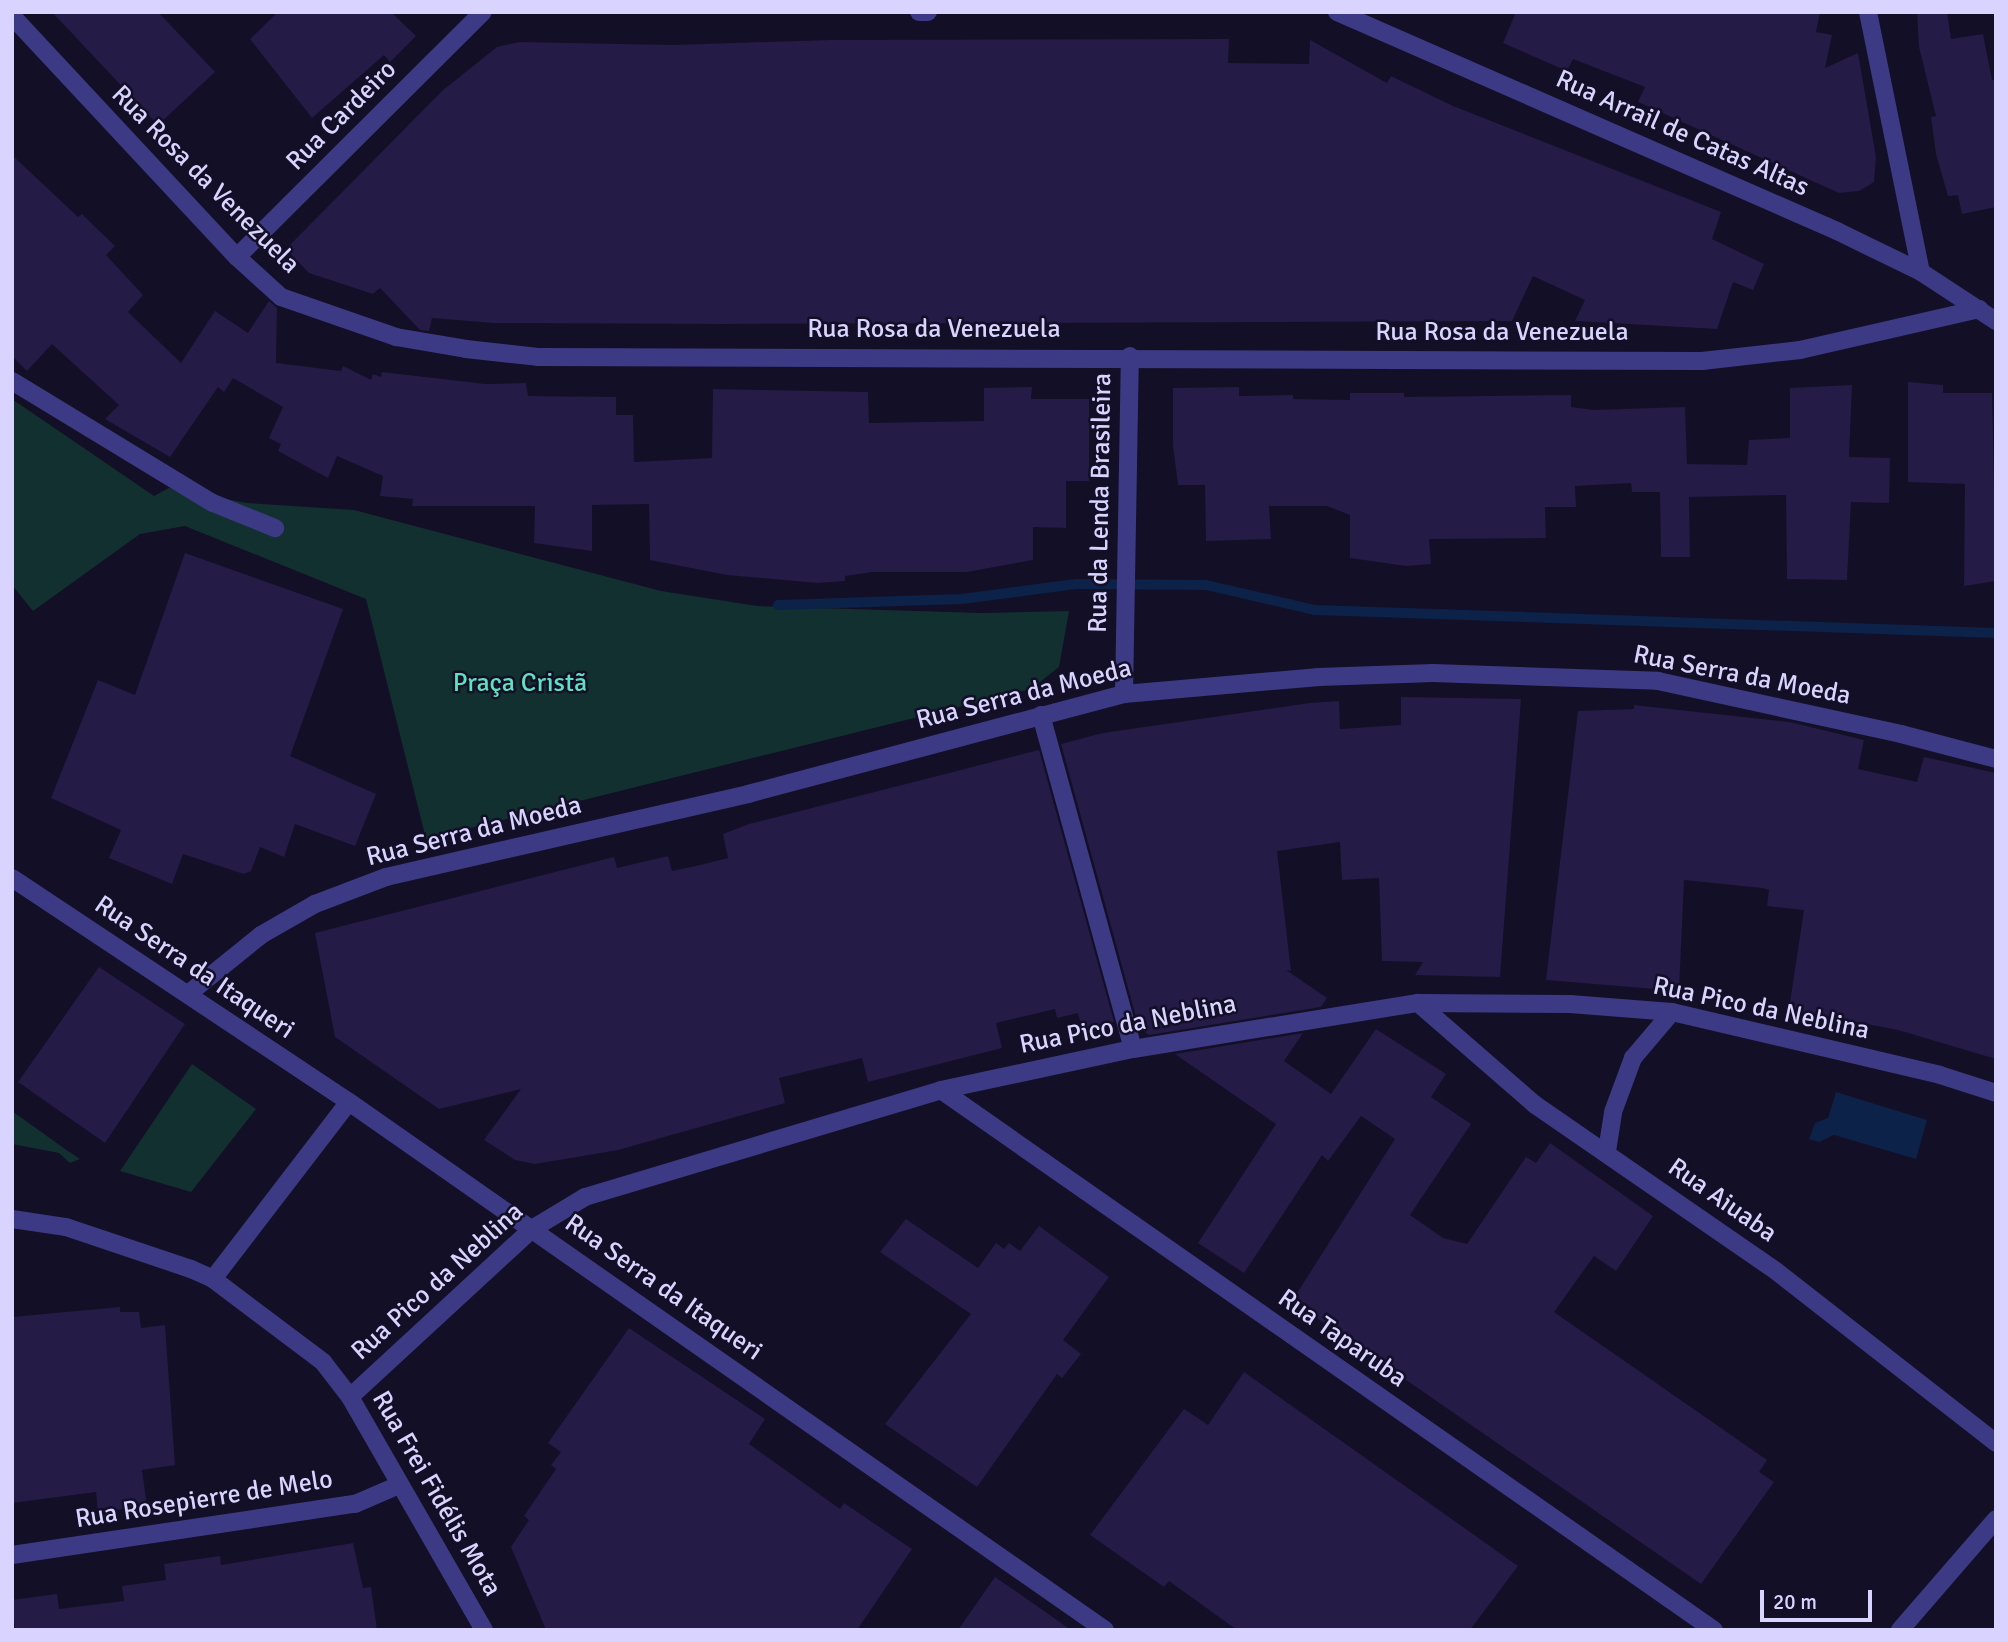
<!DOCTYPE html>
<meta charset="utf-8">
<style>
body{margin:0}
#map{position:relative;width:2008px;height:1642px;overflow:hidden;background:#130f26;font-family:Signika,sans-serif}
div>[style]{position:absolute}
.green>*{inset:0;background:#12302f}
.water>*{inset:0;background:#0c2248}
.stream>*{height:10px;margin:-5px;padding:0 5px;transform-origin:5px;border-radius:5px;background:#0c2248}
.building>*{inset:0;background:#241b47}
.minor>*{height:18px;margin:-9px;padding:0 9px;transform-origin:9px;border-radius:9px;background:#3d3a85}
span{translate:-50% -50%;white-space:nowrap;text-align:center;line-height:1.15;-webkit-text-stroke:5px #130f26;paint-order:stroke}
.street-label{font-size:26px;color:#d9d4ff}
.park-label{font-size:26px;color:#5fe0c0}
.frame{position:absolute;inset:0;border:14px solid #d9d4ff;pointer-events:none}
.scale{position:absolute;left:1760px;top:1590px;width:112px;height:32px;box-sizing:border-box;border:4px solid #d9d4ff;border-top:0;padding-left:9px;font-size:21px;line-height:24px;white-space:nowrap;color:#d9d4ff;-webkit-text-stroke:5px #130f26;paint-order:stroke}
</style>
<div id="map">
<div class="green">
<div style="clip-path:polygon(12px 399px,154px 496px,169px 488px,247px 503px,354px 510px,661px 591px,757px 606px,981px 613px,1069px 611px,1059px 667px,1031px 689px,426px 839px,366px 599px,185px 526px,140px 534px,33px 611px,12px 585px)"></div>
<div style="clip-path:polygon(192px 1064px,256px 1109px,191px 1192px,120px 1171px)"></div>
<div style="clip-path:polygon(12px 1111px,65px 1149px,80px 1159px,70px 1163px,59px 1153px,12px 1144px)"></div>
</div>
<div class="water">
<div style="clip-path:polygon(1836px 1092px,1927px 1120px,1916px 1159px,1834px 1135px,1819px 1142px,1809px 1139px,1815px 1123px,1828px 1118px)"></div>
</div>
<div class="stream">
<div style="left:778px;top:605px;width:184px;rotate:-1.9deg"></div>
<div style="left:962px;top:599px;width:115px;rotate:-7.5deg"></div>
<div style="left:1076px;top:584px;width:130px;rotate:0.4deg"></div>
<div style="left:1206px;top:585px;width:112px;rotate:12.9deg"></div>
<div style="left:1315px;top:610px;width:681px;rotate:1.93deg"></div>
</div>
<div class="building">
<div style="clip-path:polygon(52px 12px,158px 12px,215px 72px,158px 125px)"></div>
<div style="clip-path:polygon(278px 12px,391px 12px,416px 36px,390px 62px,384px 55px,312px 118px,250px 39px)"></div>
<div style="clip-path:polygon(1516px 12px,1820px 12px,1816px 32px,1832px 35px,1825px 68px,1858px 53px,1876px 157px,1874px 182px,1859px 191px,1839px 193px,1638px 102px,1645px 87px,1573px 59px,1567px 71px,1503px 43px)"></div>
<div style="clip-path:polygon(1917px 12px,1947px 12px,1951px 39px,1983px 34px,1992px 80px,1996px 80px,1996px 207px,1962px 214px,1958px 195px,1948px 196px,1936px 154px,1931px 117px,1936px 116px,1919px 47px)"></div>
<div style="clip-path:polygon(1229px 39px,1228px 63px,1309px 64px,1310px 40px,1387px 83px,1391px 76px,1453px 106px,1721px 212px,1712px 239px,1764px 264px,1753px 290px,1733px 282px,1717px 329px,1575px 321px,1585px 300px,1533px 276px,1512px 321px,723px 324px,493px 323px,432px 318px,429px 331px,420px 330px,380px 288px,373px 294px,309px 273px,286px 249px,442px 91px,497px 47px,519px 42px,673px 45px,830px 40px)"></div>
<div style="clip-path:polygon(12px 155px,78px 217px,82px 214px,115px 246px,106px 255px,143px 295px,128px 312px,181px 363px,215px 311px,248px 333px,269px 301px,277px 308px,276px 363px,341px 371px,343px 366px,371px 380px,373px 374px,381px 377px,382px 372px,485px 384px,526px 383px,528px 396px,616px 397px,616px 415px,633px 415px,634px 462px,712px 458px,713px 389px,868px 392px,869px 423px,984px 421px,984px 388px,1032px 387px,1031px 399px,1089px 399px,1089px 481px,1066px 481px,1066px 528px,1033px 527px,1033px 560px,967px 572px,872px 572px,845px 576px,845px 581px,818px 583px,727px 575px,650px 560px,649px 504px,592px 505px,592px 551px,534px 543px,535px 506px,412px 506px,413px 499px,380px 496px,383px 476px,337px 456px,328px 478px,278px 451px,281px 444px,269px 438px,283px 407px,233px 378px,224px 392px,218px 387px,170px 457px,105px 419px,119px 405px,52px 344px,27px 371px,12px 356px)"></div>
<div style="clip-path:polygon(1908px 382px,1943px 385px,1943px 393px,1992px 393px,1996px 581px,1964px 586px,1965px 484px,1908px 482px)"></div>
<div style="clip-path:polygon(1852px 385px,1849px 457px,1890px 458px,1889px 503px,1851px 502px,1847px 580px,1787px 579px,1786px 495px,1689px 497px,1690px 557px,1661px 557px,1660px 492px,1632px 492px,1631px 483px,1575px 486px,1576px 507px,1545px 507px,1546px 538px,1429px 539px,1431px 564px,1406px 566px,1350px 558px,1350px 515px,1327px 506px,1269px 506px,1271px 539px,1206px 541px,1205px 485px,1178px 485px,1173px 445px,1173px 388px,1239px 387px,1239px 396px,1293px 395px,1293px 399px,1350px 400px,1350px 393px,1404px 393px,1404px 397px,1571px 395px,1571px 407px,1594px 410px,1685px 407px,1687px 464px,1747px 465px,1749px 440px,1790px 438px,1790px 388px)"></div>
<div style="clip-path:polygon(185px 553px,343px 609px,290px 756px,376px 794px,355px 846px,295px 824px,284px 857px,260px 847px,251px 871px,244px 874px,183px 854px,172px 884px,109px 858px,121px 830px,51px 798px,98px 680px,135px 695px)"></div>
<div style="clip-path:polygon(1401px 697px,1521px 699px,1500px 977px,1415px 975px,1423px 962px,1382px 961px,1379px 878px,1342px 880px,1340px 842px,1277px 851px,1291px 971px,1286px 970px,1327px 998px,1321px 1007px,1149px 1035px,1139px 1028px,1061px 744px,1103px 733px,1310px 703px,1339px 701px,1340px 729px,1401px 725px)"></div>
<div style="clip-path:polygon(1634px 705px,1790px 722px,1864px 740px,1858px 769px,1917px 782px,1924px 757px,1996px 773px,1996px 1059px,1898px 1030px,1789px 1009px,1804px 910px,1767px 906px,1769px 890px,1762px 888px,1684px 880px,1679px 991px,1546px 980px,1578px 711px,1634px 709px)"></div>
<div style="clip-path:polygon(1039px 750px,1114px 1022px,1082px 1029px,1078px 1013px,1057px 1018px,1055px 1009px,996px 1023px,1002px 1048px,868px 1082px,862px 1058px,779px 1078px,785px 1103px,618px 1150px,535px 1164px,515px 1160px,484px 1140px,521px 1089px,439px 1109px,335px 1037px,315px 933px,614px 857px,617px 868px,668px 856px,672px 871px,700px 865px,728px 858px,723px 834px,749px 824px)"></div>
<div style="clip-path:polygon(99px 967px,185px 1024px,105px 1143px,18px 1082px)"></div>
<div style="clip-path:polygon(1376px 1029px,1446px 1074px,1431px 1097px,1471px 1124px,1410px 1215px,1443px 1238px,1467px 1244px,1526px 1157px,1536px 1163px,1550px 1143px,1653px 1216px,1616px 1271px,1594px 1256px,1554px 1312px,1767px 1460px,1759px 1472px,1774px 1482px,1701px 1584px,1292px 1301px,1395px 1139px,1361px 1116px,1328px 1161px,1322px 1155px,1244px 1273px,1198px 1243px,1276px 1124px,1175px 1054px,1303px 1033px,1284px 1061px,1331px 1094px)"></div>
<div style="clip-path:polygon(906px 1219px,978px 1268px,996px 1243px,1004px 1249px,1009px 1243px,1020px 1251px,1039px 1226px,1109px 1277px,1063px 1340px,1081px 1354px,1062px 1378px,1057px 1374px,977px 1487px,885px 1424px,971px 1314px,880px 1252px)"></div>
<div style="clip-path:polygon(120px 1307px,120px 1312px,139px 1312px,141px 1328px,165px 1325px,175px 1465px,142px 1470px,147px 1506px,98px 1512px,96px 1492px,12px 1503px,12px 1317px)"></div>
<div style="clip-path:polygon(629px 1328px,765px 1419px,749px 1444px,840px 1509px,844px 1503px,912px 1549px,857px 1630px,546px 1630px,511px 1547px,529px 1520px,524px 1516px,556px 1469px,551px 1465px,561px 1452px,548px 1443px)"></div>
<div style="clip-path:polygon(1244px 1372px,1518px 1566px,1470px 1630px,1237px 1630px,1169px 1581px,1164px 1587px,1090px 1535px,1184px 1409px,1208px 1425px)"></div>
<div style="clip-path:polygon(353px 1543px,363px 1588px,371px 1587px,377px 1630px,15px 1630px,12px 1600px,57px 1594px,59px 1609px,124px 1601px,122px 1586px,166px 1580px,164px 1564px,220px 1556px,221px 1565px)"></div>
<div style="clip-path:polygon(995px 1577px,1017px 1592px,1071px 1630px,958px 1630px)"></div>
</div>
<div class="minor">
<div style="left:919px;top:12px;width:9px"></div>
<div style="left:1337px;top:12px;width:546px;rotate:23.65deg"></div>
<div style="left:1837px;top:231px;width:93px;rotate:26deg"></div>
<div style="left:1921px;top:272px;width:90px;rotate:33.2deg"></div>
<div style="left:1868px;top:12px;width:265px;rotate:78.5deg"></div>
<div style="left:12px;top:16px;width:330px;rotate:47deg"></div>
<div style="left:237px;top:257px;width:59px;rotate:42.3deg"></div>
<div style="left:281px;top:297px;width:122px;rotate:19.2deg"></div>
<div style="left:396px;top:337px;width:71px;rotate:9.7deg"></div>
<div style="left:466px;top:349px;width:72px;rotate:6.3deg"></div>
<div style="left:538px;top:357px;width:1164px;rotate:0.2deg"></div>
<div style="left:1702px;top:361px;width:99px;rotate:-6.4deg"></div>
<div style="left:1800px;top:350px;width:184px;rotate:-12.9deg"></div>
<div style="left:237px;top:257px;width:347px;rotate:-44.9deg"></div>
<div style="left:12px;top:381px;width:235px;rotate:31.3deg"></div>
<div style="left:213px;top:503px;width:67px;rotate:22deg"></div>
<div style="left:1124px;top:694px;width:338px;rotate:-89deg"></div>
<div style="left:1041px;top:715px;width:346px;rotate:74.6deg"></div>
<div style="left:12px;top:878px;width:405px;rotate:33.6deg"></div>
<div style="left:349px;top:1102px;width:922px;rotate:34.93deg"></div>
<div style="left:188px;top:994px;width:94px;rotate:-38.9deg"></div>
<div style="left:261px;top:935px;width:62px;rotate:-29.9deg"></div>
<div style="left:315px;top:904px;width:76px;rotate:-20.8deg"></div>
<div style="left:386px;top:877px;width:371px;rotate:-12.9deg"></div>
<div style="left:748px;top:794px;width:389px;rotate:-14.9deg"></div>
<div style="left:1124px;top:694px;width:196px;rotate:-5deg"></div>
<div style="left:1319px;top:677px;width:114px;rotate:-2deg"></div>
<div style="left:1433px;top:673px;width:225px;rotate:2deg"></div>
<div style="left:1658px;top:681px;width:249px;rotate:12.3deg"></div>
<div style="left:1901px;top:734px;width:98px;rotate:14.7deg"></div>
<div style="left:1418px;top:1003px;width:154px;rotate:41deg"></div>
<div style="left:1534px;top:1104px;width:294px;rotate:34.6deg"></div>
<div style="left:1776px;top:1271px;width:279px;rotate:38deg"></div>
<div style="left:941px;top:1090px;width:943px;rotate:34.94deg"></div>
<div style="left:1607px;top:1151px;width:39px;rotate:-81deg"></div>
<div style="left:1613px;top:1112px;width:58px;rotate:-69.7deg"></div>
<div style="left:1633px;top:1058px;width:60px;rotate:-49.7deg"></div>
<div style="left:12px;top:1219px;width:55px;rotate:8.4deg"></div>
<div style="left:66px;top:1227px;width:132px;rotate:18.6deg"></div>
<div style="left:191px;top:1269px;width:24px;rotate:24deg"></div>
<div style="left:213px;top:1279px;width:138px;rotate:37deg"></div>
<div style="left:323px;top:1362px;width:44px;rotate:52.4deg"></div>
<div style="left:350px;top:1397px;width:269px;rotate:60.1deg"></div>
<div style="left:213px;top:1279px;width:223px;rotate:-52.5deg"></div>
<div style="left:350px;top:1397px;width:248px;rotate:-42.7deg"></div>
<div style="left:532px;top:1229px;width:62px;rotate:-31.1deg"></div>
<div style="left:585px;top:1197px;width:372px;rotate:-16.7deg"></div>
<div style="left:941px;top:1090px;width:196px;rotate:-12.1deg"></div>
<div style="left:1133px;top:1049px;width:289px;rotate:-9.2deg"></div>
<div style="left:1418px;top:1003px;width:152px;rotate:0.4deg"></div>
<div style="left:1570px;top:1004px;width:102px;rotate:4.5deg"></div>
<div style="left:1672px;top:1012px;width:275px;rotate:13.2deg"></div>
<div style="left:1940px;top:1075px;width:59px;rotate:17.8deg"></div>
<div style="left:12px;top:1555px;width:347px;rotate:-8.5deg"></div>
<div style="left:355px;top:1504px;width:48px;rotate:-23.4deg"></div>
<div style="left:1900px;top:1630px;width:147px;rotate:-49.1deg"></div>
</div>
<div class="street-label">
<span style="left:342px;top:116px;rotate:-45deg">Rua Cardeiro</span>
<span style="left:1682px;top:134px;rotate:24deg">Rua Arrail de Catas Altas</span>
<span style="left:205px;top:180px;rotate:45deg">Rua Rosa da Venezuela</span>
<span style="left:934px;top:330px">Rua Rosa da Venezuela</span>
<span style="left:1502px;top:333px">Rua Rosa da Venezuela</span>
<span style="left:1101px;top:503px;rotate:-89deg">Rua da Lenda Brasileira</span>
<span style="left:1742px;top:676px;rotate:11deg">Rua Serra da Moeda</span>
<span style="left:1024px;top:695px;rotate:-14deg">Rua Serra da Moeda</span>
<span style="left:474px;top:832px;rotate:-14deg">Rua Serra da Moeda</span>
<span style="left:194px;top:968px;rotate:34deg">Rua Serra da Itaqueri</span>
<span style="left:1761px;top:1009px;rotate:12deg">Rua Pico da Neblina</span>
<span style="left:1128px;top:1025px;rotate:-11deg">Rua Pico da Neblina</span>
<span style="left:1722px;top:1201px;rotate:35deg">Rua Aiuaba</span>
<span style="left:438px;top:1282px;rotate:-42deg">Rua Pico da Neblina</span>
<span style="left:663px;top:1288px;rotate:35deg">Rua Serra da Itaqueri</span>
<span style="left:1342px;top:1339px;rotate:35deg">Rua Taparuba</span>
<span style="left:436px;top:1494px;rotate:60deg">Rua Frei Fidélis Mota</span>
<span style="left:204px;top:1500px;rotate:-9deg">Rua Rosepierre de Melo</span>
</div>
<div class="park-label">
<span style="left:520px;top:684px">Praça Cristã</span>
</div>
<div class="frame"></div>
<div class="scale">20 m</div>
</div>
